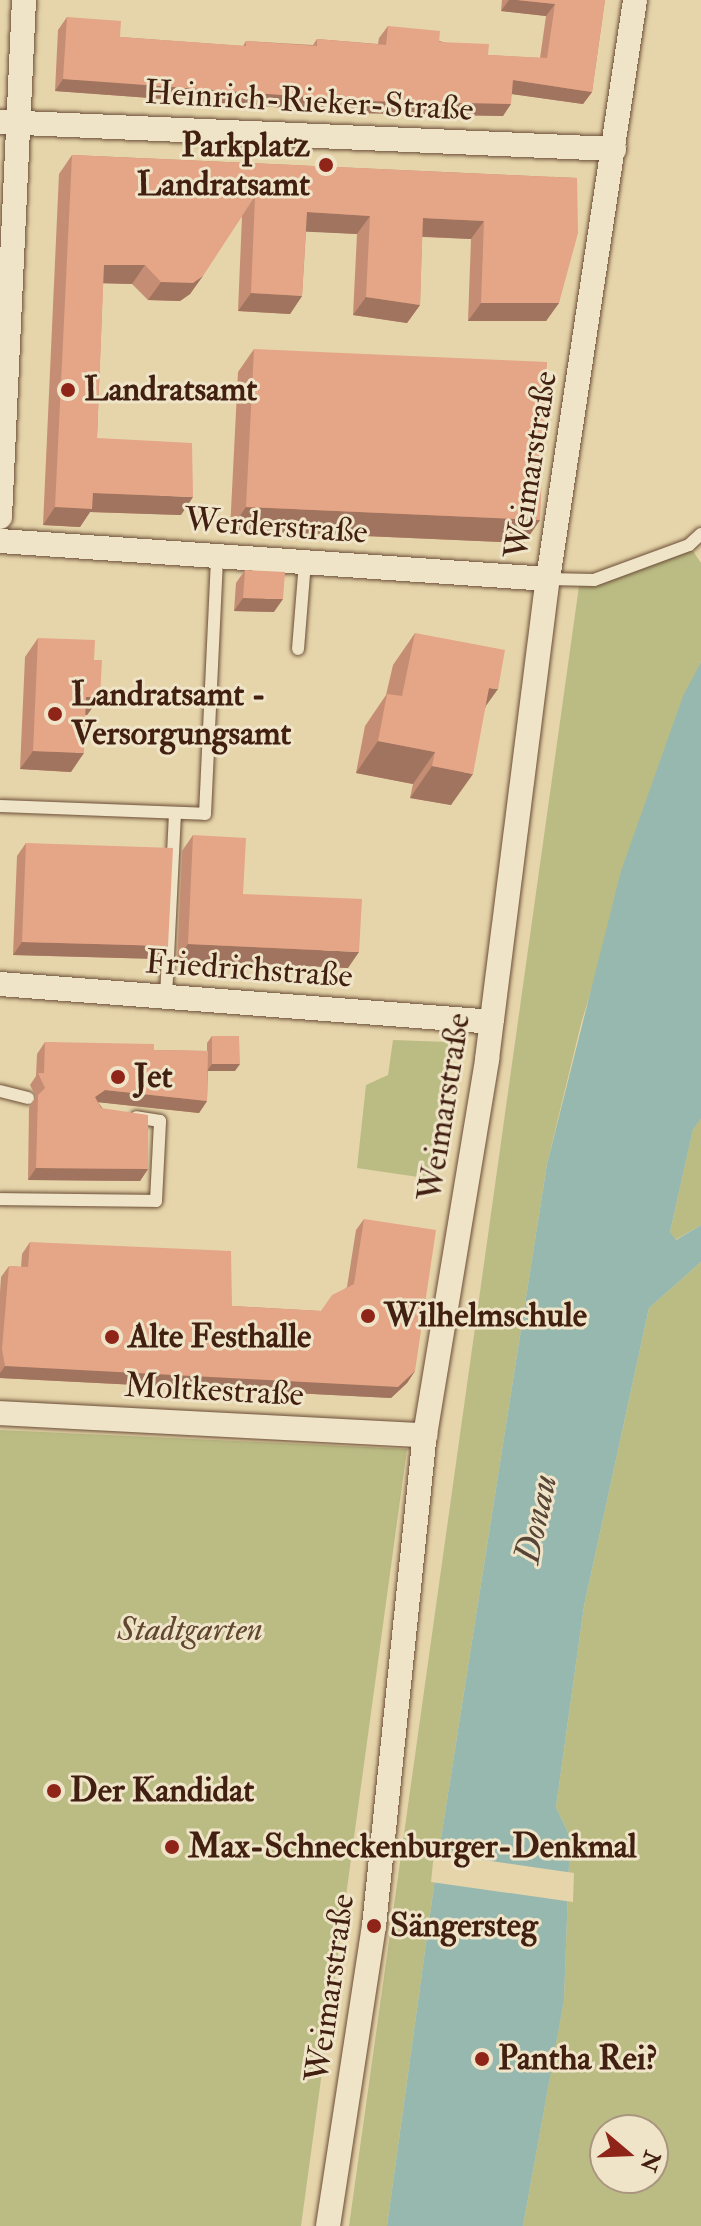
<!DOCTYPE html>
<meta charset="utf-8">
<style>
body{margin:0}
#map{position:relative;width:701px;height:2226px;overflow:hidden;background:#e6d5aa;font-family:"IM FELL Double Pica",serif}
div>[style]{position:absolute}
.green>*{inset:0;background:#bbbc84}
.water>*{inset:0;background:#97b8af}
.pier>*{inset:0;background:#e6d5aa}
.roads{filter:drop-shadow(0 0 2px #6b4d37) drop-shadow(0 0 2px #6b4d37)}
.service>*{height:12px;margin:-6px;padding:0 6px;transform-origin:6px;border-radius:6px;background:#efe4c8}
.minor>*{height:24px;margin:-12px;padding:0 12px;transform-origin:12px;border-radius:12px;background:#efe4c8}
.wall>*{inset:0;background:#c58e74}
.shaded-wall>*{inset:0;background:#a0745e}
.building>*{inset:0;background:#e5a587}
.dots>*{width:22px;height:22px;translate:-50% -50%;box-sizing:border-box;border:4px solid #efe4c8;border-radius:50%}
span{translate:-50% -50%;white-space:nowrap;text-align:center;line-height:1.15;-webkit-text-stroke:6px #efe4c8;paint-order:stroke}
.street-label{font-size:34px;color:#422011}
.poi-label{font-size:34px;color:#422011;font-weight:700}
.right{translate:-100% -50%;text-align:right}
.left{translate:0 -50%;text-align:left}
.park-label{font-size:34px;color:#60472e;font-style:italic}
.water-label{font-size:36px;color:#574638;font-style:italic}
.north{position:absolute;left:589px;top:2114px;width:80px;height:80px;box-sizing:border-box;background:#efe4c8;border:2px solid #aa967f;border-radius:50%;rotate:109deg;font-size:22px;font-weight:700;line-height:32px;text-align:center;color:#422011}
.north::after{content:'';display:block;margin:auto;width:28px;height:36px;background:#8f2418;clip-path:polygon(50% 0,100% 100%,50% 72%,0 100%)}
</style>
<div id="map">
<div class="green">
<div style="clip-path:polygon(689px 545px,701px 563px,701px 662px,656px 776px,581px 1024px,547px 1164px,437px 1864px,387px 2226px,349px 2226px,580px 579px)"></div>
<div style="clip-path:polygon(393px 1040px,449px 1042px,432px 1179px,357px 1168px,366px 1085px,388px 1075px)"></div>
<div style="clip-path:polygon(701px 1119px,701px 1225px,675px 1240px,670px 1232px,693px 1128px)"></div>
<div style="clip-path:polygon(evenodd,701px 1262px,701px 2226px,523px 2226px,564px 1999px,570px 1837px,556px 1807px,584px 1606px,649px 1308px,701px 1262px,605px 2130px,653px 2130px,653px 2178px,605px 2178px,605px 2130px)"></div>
<div style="clip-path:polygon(0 1430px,407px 1449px,301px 2226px,0 2226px)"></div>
</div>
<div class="water">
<div style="clip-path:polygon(701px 662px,701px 1119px,693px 1129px,670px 1232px,676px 1240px,701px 1225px,701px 1262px,649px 1308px,584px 1606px,556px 1807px,570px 1837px,564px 2000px,523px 2226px,387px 2226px,437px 1864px,547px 1164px,621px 871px,683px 696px)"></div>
</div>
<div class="pier">
<div style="clip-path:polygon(434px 1853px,574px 1873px,573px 1902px,431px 1882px)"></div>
</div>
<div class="roads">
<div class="service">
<div style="left:548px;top:579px;width:46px;rotate:1.2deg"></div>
<div style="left:594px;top:580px;width:101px;rotate:-20.2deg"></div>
<div style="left:689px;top:545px;width:16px;rotate:-43deg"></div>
<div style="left:298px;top:649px;width:87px;rotate:-85.4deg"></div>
<div style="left:0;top:806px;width:205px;rotate:2.2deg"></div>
<div style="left:205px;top:814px;width:258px;rotate:-87.3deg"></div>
<div style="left:166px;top:997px;width:184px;rotate:-87.2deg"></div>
<div style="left:0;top:1091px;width:29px;rotate:14deg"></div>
<div style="left:0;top:1199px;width:156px;rotate:0.7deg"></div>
<div style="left:156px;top:1201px;width:80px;rotate:-87.1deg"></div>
<div style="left:160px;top:1121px;width:24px;rotate:-171deg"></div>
</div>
<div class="minor">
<div style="left:0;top:122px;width:615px;rotate:2.52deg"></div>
<div style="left:0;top:517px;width:518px;rotate:-87.34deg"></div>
<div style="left:0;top:541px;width:549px;rotate:3.97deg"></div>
<div style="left:0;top:984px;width:493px;rotate:4.4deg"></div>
<div style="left:0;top:1413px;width:426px;rotate:3deg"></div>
<div style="left:328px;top:2226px;width:304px;rotate:-81.3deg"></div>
<div style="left:374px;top:1926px;width:494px;rotate:-84.1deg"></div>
<div style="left:425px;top:1435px;width:381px;rotate:-80.6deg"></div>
<div style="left:487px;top:1059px;width:484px;rotate:-82.8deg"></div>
<div style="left:548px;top:579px;width:585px;rotate:-81.45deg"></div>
</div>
</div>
<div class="wall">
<div style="clip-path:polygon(502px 0,605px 0,592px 92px,583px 104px,512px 94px,503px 116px,355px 113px,55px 91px,58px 30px,67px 17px,120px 37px,243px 46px,246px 41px,313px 45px,317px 39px,378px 44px,379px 38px,388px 26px,488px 55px,540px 58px,546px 16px,501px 11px)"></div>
<div style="clip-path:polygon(72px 155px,577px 178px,559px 303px,546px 321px,468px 321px,471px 239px,422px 237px,420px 305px,407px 323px,353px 315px,357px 234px,306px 231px,302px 296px,290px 314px,238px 311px,242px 216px,190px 294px,180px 301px,148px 300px,132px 284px,103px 283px,97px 438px,181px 515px,90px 512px,80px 527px,43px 525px,59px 174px)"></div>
<div style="clip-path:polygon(254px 349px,540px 520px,524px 543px,230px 530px,238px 372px)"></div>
<div style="clip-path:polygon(245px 570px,274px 612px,234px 611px,236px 583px)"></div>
<div style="clip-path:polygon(415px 633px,486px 706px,451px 805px,410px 798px,413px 784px,356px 773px,365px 726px,386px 695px,393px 665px)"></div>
<div style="clip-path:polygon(38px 638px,94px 660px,100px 697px,87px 715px,85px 715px,71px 772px,20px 769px,25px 657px)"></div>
<div style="clip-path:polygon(193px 835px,243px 894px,348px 968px,177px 960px,182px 851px)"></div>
<div style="clip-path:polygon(26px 843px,159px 959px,13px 955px,17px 856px)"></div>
<div style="clip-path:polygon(212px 1036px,235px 1071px,208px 1071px,207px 1101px,199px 1113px,98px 1102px,148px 1169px,140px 1181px,28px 1180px,29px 1107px,36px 1097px,30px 1085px,36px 1076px,37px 1054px,45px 1042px,154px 1050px,207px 1051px,207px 1043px)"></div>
<div style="clip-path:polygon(364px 1219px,415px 1371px,407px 1383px,391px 1398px,0 1378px,0 1292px,1px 1277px,9px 1266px,21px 1267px,22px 1254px,30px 1242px,232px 1306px,321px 1311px,347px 1287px,356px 1230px)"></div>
</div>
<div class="shaded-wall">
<div style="clip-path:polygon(509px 0,517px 0,555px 4px,546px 16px,501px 11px)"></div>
<div style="clip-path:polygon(63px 79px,511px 104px,503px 116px,355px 113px,55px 91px)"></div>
<div style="clip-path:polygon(513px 80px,592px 92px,583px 104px,504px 93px)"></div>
<div style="clip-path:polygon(307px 212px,370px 216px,357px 234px,294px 231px)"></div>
<div style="clip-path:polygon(423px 218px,484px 221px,471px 239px,410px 236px)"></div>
<div style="clip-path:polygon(104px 265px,145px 265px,132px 284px,91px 283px)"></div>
<div style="clip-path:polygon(203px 276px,190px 294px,180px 301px,148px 300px,161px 282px)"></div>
<div style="clip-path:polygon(251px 293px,302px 296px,290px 314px,238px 311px)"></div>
<div style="clip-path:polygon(366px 297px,420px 305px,407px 323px,353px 315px)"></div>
<div style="clip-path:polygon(481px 303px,559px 303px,546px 321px,468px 321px)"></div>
<div style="clip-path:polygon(93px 493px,193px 497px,181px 515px,90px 512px,80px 527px,43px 525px,55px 507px)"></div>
<div style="clip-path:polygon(246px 507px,540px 520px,524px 543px,230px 530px)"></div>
<div style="clip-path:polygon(243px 598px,283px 599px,274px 612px,234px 611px)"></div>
<div style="clip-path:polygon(489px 688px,498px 689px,475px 721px)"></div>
<div style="clip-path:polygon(86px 697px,100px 697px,87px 715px,73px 715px)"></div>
<div style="clip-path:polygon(378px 741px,435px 752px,413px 784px,356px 773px)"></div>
<div style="clip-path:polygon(33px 751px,84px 753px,71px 772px,20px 769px)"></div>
<div style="clip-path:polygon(432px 766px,473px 774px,451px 805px,410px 798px)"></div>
<div style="clip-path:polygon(22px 942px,168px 946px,159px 959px,13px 955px)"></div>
<div style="clip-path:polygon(188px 944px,359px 952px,348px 968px,177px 960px)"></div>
<div style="clip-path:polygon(212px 1064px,240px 1064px,235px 1071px,207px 1071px)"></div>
<div style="clip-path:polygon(105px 1090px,207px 1101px,199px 1113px,96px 1102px,95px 1097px)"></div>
<div style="clip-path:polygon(36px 1168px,148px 1169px,140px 1181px,28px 1180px)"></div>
<div style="clip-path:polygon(5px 1366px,415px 1371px,407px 1383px,391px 1398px,0 1378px,0 1373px)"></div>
</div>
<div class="building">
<div style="clip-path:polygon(517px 0,605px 0,592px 92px,513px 80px,511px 104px,363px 101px,63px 79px,67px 17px,121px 21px,120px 37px,246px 46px,246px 41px,317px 46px,317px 39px,386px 45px,388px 26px,440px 31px,439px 42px,489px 44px,488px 55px,547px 58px,555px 4px)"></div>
<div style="clip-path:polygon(72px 155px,577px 178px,578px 233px,559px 303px,481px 303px,484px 221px,423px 218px,420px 305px,366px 297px,370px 216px,307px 212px,302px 296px,251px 293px,255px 196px,203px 276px,193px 283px,161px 282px,145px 265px,104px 265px,97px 438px,192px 443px,193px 497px,93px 493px,92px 509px,55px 507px)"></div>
<div style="clip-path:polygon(254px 349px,547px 362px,540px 520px,246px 507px)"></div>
<div style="clip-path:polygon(245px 570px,285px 572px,283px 599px,243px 598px)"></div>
<div style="clip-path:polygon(415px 633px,505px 650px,498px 689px,489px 688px,473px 774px,432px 766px,435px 752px,378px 741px,387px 694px,402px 696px)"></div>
<div style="clip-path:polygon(38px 638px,95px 640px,94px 660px,102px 660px,100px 697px,86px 697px,84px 753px,33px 751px)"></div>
<div style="clip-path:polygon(193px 835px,246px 838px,243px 894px,362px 899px,359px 952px,188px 944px)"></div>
<div style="clip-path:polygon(26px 843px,173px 848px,168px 946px,22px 942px)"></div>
<div style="clip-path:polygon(212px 1036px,239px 1036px,240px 1064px,212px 1064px)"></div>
<div style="clip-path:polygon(45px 1042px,154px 1044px,154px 1050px,208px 1051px,207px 1101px,105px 1090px,95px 1097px,101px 1108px,148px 1115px,148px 1169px,36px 1168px,38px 1095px,45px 1088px,38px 1073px,44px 1073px)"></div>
<div style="clip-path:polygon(364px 1219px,436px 1230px,415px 1371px,398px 1387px,5px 1366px,2px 1349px,9px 1266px,28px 1267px,30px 1242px,231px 1251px,232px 1306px,321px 1311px,332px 1295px,354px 1284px)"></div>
</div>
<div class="dots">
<div style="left:326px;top:165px;background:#8f2418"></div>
<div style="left:68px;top:390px;background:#8f2418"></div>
<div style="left:55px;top:714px;background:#8f2418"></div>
<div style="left:118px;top:1077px;background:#8f2418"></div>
<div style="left:368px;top:1316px;background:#8f2418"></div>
<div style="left:112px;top:1337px;background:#8f2418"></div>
<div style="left:54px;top:1791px;background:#8f2418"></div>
<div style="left:172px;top:1847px;background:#8f2418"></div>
<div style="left:374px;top:1926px;background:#8f2418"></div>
<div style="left:482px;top:2059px;background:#8f2418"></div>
</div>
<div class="street-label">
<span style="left:309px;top:101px;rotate:3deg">Heinrich-Rieker-Straße</span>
<span style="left:531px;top:465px;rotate:-81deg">Weimarstraße</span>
<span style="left:276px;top:526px;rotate:4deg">Werderstraße</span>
<span style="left:249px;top:969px;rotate:4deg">Friedrichstraße</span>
<span style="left:444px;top:1107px;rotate:-81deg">Weimarstraße</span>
<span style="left:214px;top:1390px;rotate:3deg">Moltkestraße</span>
<span style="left:330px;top:1988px;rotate:-82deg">Weimarstraße</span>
</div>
<div class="poi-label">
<span class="right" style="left:310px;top:165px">Parkplatz<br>Landratsamt</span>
<span class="left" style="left:84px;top:390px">Landratsamt</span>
<span class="left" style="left:71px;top:714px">Landratsamt -<br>Versorgungsamt</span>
<span class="left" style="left:134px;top:1077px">Jet</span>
<span class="left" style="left:384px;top:1316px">Wilhelmschule</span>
<span class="left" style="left:128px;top:1337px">Alte Festhalle</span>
<span class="left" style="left:70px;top:1791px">Der Kandidat</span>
<span class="left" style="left:188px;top:1847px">Max-Schneckenburger-Denkmal</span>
<span class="left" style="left:390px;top:1926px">Sängersteg</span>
<span class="left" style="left:498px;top:2059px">Pantha Rei?</span>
</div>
<div class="park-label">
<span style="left:190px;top:1630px">Stadtgarten</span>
</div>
<div class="water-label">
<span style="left:536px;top:1519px;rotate:-78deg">Donau</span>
</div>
<div class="north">N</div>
</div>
